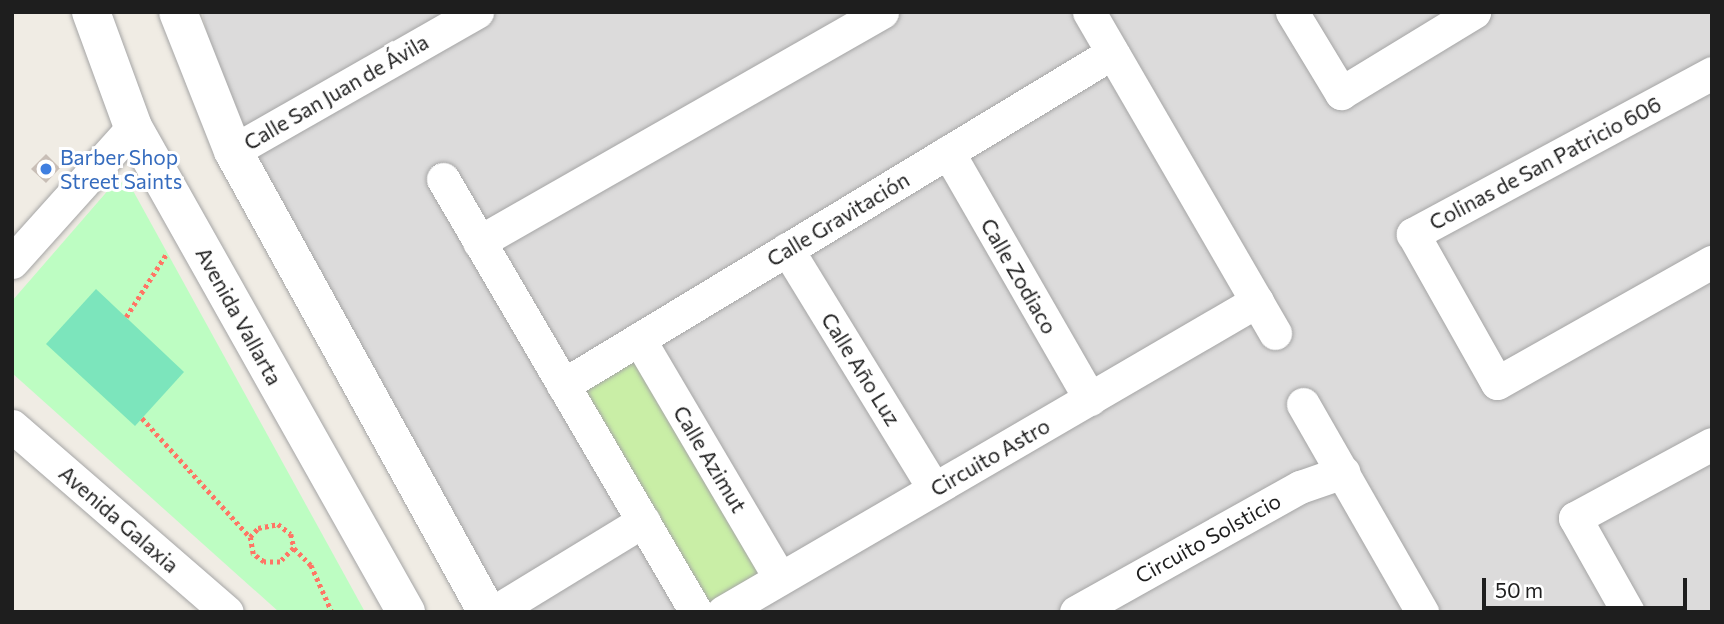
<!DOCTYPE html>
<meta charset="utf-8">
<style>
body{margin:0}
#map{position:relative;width:1724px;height:624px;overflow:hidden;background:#f0ece4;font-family:Commissioner,sans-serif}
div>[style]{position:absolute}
.residential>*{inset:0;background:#dcdbdb}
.grass>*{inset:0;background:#c9eea6}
.park>*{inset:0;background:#bdfdc2}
.pitch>*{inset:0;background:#7ce5bc}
.building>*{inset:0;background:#c8beb6}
.path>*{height:4.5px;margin-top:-2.25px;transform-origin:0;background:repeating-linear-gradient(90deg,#ff7565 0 3.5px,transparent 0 7px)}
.roads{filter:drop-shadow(0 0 2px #a5a5a5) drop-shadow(0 0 2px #a5a5a5)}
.minor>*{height:33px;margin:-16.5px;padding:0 16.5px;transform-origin:16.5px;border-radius:16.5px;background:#fff}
.tertiary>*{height:38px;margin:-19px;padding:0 19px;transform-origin:19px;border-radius:19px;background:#fff}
.dots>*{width:19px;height:19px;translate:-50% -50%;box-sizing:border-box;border:4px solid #fff;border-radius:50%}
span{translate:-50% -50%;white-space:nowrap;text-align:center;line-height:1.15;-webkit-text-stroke:6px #fff;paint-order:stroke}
.street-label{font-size:21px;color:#1e1e1e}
.shop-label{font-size:21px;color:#366cbe}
.left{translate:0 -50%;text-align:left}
.frame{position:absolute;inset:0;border:14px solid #1e1e1e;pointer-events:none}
.scale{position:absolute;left:1482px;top:578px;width:205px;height:32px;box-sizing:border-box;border:4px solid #1e1e1e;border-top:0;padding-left:9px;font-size:21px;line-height:24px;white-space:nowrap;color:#1e1e1e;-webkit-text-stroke:5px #fff;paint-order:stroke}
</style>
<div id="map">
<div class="residential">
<div style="clip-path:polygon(202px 12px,1712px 12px,1712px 612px,475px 612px,222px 96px)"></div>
</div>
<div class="grass">
<div style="clip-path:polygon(638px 346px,780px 578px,697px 612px,572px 390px)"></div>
</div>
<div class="park">
<div style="clip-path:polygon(117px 180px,131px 187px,365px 612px,279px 612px,12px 373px,12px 301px)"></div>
</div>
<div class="pitch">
<div style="clip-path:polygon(96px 289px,184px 372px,135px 426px,46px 344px)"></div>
</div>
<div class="building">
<div style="clip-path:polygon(46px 154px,60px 168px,46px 183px,31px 169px)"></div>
</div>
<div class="path">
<div style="left:126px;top:317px;width:76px;rotate:-57.4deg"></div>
<div style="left:142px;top:418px;width:161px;rotate:47.8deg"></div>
<div style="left:250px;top:537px;width:12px;rotate:-48deg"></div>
<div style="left:258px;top:528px;width:20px;rotate:-11deg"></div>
<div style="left:278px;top:524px;width:16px;rotate:38deg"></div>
<div style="left:291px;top:534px;width:14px;rotate:78deg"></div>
<div style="left:294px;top:548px;width:20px;rotate:135deg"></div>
<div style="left:280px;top:562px;width:16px;rotate:180deg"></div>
<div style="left:264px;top:562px;width:14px;rotate:-144deg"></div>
<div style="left:253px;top:554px;width:17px;rotate:-100deg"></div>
<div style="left:294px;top:548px;width:24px;rotate:45deg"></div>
<div style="left:311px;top:565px;width:51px;rotate:65.9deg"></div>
</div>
<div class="roads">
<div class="minor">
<div style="left:1089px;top:12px;width:371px;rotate:59.9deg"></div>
<div style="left:1292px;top:12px;width:95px;rotate:58.8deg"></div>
<div style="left:1341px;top:93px;width:156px;rotate:-31.3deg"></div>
<div style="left:1712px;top:73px;width:340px;rotate:151.7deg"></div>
<div style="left:1413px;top:234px;width:171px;rotate:60.6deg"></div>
<div style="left:1497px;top:383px;width:247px;rotate:-29.4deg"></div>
<div style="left:233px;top:151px;width:281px;rotate:-29.7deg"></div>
<div style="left:948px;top:152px;width:285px;rotate:60.1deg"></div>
<div style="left:443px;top:179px;width:501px;rotate:59.7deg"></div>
<div style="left:479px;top:242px;width:464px;rotate:-29.7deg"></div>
<div style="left:787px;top:249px;width:281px;rotate:58.5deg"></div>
<div style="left:12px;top:262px;width:181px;rotate:-48.1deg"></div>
<div style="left:639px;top:339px;width:277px;rotate:59.5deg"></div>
<div style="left:563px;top:385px;width:642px;rotate:-31.16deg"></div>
<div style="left:1303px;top:404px;width:240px;rotate:60.2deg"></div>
<div style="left:12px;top:426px;width:284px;rotate:40.9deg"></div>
<div style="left:494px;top:612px;width:175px;rotate:-31.4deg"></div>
<div style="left:723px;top:612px;width:618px;rotate:-30.22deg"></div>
<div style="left:1076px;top:612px;width:257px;rotate:-29.2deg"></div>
<div style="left:1300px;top:487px;width:46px;rotate:-19.2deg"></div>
<div style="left:1628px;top:612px;width:108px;rotate:-119.4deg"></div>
<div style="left:1575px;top:518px;width:156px;rotate:-28.4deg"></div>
</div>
<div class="tertiary">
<div style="left:91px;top:12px;width:122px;rotate:69.9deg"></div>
<div style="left:133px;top:127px;width:557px;rotate:60.63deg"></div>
<div style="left:178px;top:12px;width:149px;rotate:68.4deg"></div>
<div style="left:233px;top:151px;width:526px;rotate:61.15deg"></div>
</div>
</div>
<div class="dots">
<div style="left:46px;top:169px;background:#3f7fe0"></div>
</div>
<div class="street-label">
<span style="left:336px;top:92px;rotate:-30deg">Calle San Juan de Ávila</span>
<span style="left:1545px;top:163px;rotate:-28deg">Colinas de San Patricio 606</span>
<span style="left:838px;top:219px;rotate:-31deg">Calle Gravitación</span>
<span style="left:1019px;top:276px;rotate:60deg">Calle Zodiaco</span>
<span style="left:239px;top:316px;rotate:61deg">Avenida Vallarta</span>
<span style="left:861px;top:369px;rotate:58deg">Calle Año Luz</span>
<span style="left:990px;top:457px;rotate:-30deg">Circuito Astro</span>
<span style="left:710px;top:459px;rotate:59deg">Calle Azimut</span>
<span style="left:119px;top:519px;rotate:41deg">Avenida Galaxia</span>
<span style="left:1208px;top:538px;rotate:-29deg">Circuito Solsticio</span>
</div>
<div class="shop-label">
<span class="left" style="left:60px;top:169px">Barber Shop<br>Street Saints</span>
</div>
<div class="frame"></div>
<div class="scale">50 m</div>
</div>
